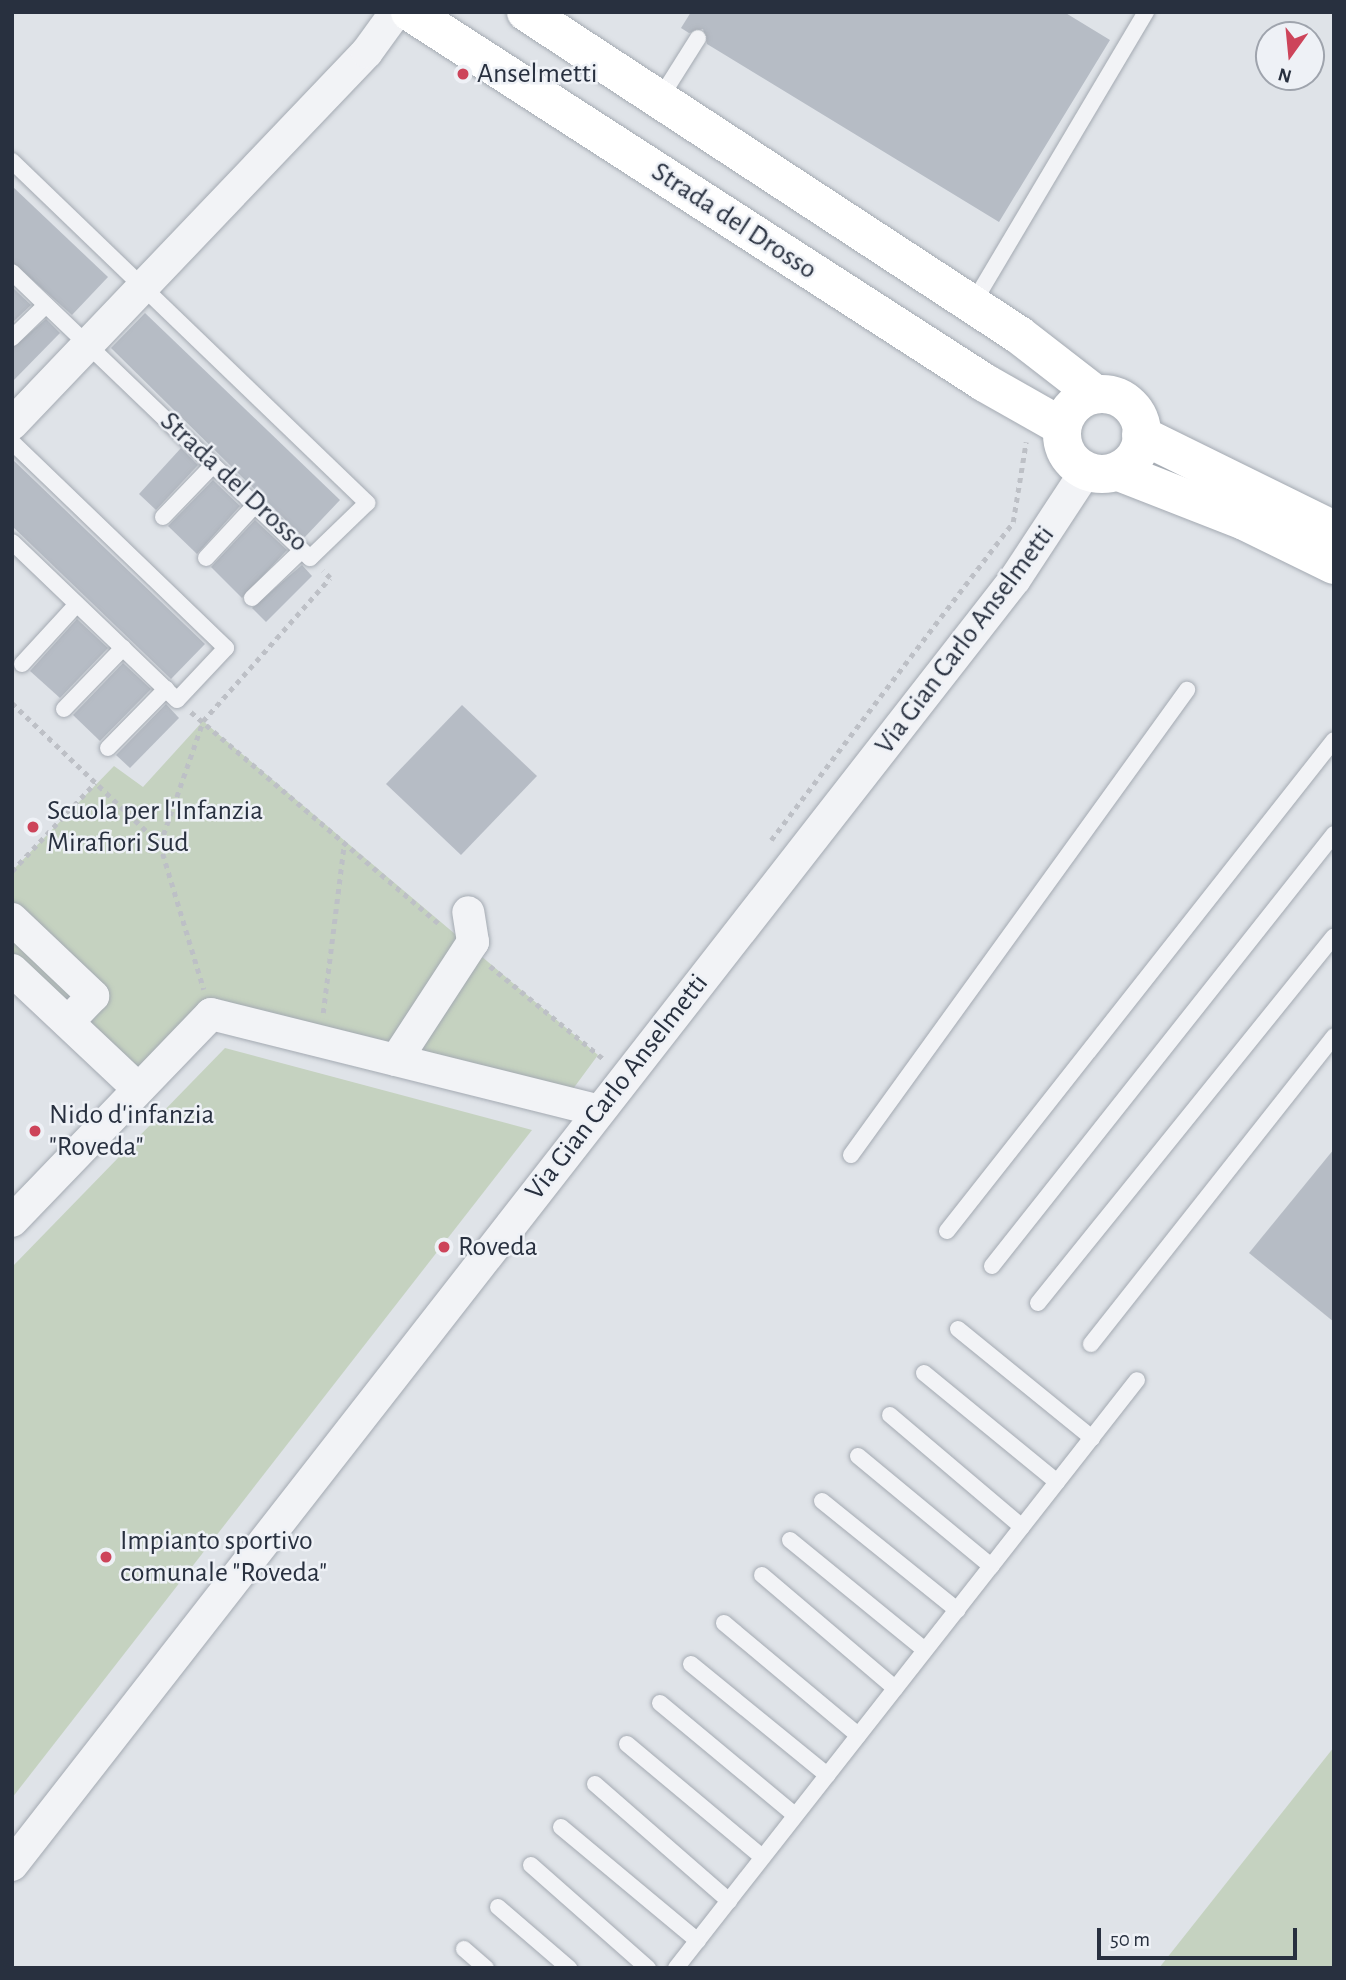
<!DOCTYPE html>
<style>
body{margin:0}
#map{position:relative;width:1346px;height:1980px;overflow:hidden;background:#dfe3e8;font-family:"Alegreya Sans",sans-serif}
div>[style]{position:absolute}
.green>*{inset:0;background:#c5d2c0}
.building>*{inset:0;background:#b6bcc5}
.path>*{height:4.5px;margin-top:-2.25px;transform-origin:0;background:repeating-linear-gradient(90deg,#bdc0c6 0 5px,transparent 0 10px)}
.roads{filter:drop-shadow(0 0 2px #a4aab2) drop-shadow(0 0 2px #a4aab2)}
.lane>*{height:16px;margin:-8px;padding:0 8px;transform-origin:8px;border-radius:8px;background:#f2f3f6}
.street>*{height:32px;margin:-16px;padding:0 16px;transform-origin:16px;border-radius:16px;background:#f2f3f6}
.secondary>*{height:38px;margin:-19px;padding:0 19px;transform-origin:19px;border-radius:19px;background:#fff}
.secondary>.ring{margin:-19px;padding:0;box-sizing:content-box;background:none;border:38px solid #fff;border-radius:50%}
.dots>*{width:19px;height:19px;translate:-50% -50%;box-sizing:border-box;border:4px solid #eef1f6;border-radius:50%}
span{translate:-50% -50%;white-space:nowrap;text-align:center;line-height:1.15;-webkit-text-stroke:5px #eef1f6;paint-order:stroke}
.poi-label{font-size:28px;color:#28303f}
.left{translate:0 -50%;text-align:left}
.street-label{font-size:28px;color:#28303f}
.frame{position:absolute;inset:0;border:14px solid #28303f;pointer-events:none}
.north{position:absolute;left:1255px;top:21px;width:70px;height:70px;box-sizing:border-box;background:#eef1f6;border:2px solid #9fa4ad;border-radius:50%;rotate:195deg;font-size:19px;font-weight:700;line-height:28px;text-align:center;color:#28303f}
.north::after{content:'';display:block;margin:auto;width:24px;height:32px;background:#cd445a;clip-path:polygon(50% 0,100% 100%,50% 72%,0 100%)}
.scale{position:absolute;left:1097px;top:1928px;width:200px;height:32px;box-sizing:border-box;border:4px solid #28303f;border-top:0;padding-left:9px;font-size:21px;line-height:24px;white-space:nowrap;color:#28303f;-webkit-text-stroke:5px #eef1f6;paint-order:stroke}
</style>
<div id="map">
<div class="green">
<div style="clip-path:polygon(203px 721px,598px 1055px,570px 1093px,207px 1000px,127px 1078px,12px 971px,12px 871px,114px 766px,143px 787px)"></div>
<div style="clip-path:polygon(225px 1048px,532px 1130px,12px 1798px,12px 1267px)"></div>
<div style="clip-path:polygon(1334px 1747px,1334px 1968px,1159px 1968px)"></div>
</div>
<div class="building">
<div style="clip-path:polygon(691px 12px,1064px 12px,1110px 40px,999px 222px,707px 44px,703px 29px,689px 33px,681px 28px)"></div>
<div style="clip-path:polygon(12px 186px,108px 277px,72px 315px,12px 262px)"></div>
<div style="clip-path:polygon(12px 287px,31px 305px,12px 323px)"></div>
<div style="clip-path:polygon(145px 313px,340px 500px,304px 538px,111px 348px)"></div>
<div style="clip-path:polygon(46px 319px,60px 333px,12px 382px,12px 348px)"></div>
<div style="clip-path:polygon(181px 448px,198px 465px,156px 510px,139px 494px)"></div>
<div style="clip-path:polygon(12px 459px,205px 644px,171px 679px,12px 526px)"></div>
<div style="clip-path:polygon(213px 480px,240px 506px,197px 554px,168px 526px)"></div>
<div style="clip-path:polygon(255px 520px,287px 550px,242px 598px,211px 567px)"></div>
<div style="clip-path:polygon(302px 565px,312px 576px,266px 622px,252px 608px)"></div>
<div style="clip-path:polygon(77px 619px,108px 648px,60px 698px,30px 671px)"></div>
<div style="clip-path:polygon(123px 663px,151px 689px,100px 741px,73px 715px)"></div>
<div style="clip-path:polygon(166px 704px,179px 718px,130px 768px,116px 755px)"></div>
<div style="clip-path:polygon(462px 705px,537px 776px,461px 855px,386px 784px)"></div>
<div style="clip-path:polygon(1334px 1149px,1334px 1322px,1249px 1253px)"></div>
</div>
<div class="path">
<div style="left:12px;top:703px;width:204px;rotate:43.6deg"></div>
<div style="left:160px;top:844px;width:152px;rotate:73.2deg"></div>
<div style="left:191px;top:712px;width:328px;rotate:40.5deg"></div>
<div style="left:771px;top:840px;width:400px;rotate:-52.7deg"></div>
<div style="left:1013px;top:522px;width:81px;rotate:-80.8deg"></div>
<div style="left:160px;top:844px;width:130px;rotate:-70.7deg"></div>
<div style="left:203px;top:721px;width:191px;rotate:-48.4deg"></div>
<div style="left:330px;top:578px;width:10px;rotate:-135deg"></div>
<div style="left:12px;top:871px;width:121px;rotate:-46.7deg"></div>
<div style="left:490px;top:966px;width:149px;rotate:39.3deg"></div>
<div style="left:323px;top:1013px;width:170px;rotate:-82.9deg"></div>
</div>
<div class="roads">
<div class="lane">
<div style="left:659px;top:100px;width:73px;rotate:-57.8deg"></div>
<div style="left:12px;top:161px;width:493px;rotate:43.9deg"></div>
<div style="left:367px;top:503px;width:79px;rotate:136deg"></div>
<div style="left:310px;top:558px;width:413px;rotate:-136.2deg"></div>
<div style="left:972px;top:305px;width:341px;rotate:-59.3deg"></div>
<div style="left:12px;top:338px;width:47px;rotate:-44.1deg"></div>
<div style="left:12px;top:442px;width:297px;rotate:43.9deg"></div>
<div style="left:226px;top:648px;width:71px;rotate:133.3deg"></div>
<div style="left:177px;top:700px;width:228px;rotate:-136.2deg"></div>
<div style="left:163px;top:517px;width:72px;rotate:-46.1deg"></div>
<div style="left:206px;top:558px;width:72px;rotate:-47.2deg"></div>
<div style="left:252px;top:598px;width:69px;rotate:-43.8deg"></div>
<div style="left:22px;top:664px;width:81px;rotate:-47.5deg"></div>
<div style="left:64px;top:709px;width:85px;rotate:-46deg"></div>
<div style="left:108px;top:748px;width:83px;rotate:-45.5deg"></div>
<div style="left:851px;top:1155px;width:574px;rotate:-54.15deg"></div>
<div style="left:947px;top:1231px;width:625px;rotate:-51.76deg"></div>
<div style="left:992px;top:1266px;width:551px;rotate:-51.63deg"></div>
<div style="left:1038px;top:1303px;width:471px;rotate:-51.1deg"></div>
<div style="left:958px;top:1329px;width:173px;rotate:39.1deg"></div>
<div style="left:1091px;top:1344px;width:392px;rotate:-51.7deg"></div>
<div style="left:924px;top:1373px;width:172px;rotate:39.3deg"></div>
<div style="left:890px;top:1415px;width:173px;rotate:40.3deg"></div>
<div style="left:858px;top:1456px;width:173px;rotate:39.6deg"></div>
<div style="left:822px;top:1501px;width:174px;rotate:38.9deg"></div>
<div style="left:790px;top:1540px;width:174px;rotate:39.2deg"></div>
<div style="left:762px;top:1575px;width:175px;rotate:40.4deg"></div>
<div style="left:724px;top:1623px;width:175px;rotate:39.9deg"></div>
<div style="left:691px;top:1664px;width:176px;rotate:39.2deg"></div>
<div style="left:660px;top:1703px;width:175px;rotate:39.7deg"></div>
<div style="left:627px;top:1744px;width:176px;rotate:39.9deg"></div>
<div style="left:595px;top:1784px;width:178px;rotate:41.1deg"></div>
<div style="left:561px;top:1827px;width:178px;rotate:39.8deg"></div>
<div style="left:531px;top:1865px;width:156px;rotate:41.4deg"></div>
<div style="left:498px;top:1907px;width:94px;rotate:40.7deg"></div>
<div style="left:464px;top:1949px;width:29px;rotate:41deg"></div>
<div style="left:676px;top:1968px;width:747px;rotate:-51.9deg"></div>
</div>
<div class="street">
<div style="left:12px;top:424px;width:514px;rotate:-46.34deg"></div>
<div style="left:367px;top:52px;width:49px;rotate:-54.1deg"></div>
<div style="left:12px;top:919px;width:112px;rotate:43.5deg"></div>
<div style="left:93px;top:996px;width:36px;rotate:134deg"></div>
<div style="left:12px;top:970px;width:172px;rotate:43.3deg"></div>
<div style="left:396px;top:1060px;width:141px;rotate:-56.9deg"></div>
<div style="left:473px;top:942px;width:30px;rotate:-99deg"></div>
<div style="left:12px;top:1221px;width:287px;rotate:-46.1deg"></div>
<div style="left:211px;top:1014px;width:400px;rotate:14deg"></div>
<div style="left:12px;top:1865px;width:1631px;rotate:-52.05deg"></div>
<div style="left:1015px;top:579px;width:129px;rotate:-56.7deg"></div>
</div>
<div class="secondary">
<div style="left:410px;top:12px;width:684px;rotate:32.83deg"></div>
<div style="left:985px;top:383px;width:87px;rotate:29.5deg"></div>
<div style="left:526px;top:12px;width:589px;rotate:33.23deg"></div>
<div style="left:1019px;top:335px;width:96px;rotate:37.8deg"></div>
<div class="ring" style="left:1062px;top:394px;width:42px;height:42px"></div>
<div style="left:1141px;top:435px;width:215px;rotate:26.2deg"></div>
<div style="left:1119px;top:472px;width:134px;rotate:21.4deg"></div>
<div style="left:1244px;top:521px;width:100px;rotate:26.1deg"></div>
</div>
</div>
<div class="dots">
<div style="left:463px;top:74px;background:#cd445a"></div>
<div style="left:33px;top:827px;background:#cd445a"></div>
<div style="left:35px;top:1131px;background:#cd445a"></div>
<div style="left:444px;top:1247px;background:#cd445a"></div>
<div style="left:106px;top:1557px;background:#cd445a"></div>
</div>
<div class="poi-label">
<span class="left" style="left:477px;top:74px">Anselmetti</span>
<span class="left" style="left:47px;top:827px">Scuola per l'Infanzia<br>Mirafiori Sud</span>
<span class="left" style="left:49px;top:1131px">Nido d'infanzia<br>"Roveda"</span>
<span class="left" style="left:458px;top:1247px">Roveda</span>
<span class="left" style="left:120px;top:1557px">Impianto sportivo<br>comunale "Roveda"</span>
</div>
<div class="street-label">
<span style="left:734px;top:221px;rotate:33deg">Strada del Drosso</span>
<span style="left:234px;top:482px;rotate:43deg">Strada del Drosso</span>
<span style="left:965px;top:640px;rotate:-53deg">Via Gian Carlo Anselmetti</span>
<span style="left:617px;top:1087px;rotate:-52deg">Via Gian Carlo Anselmetti</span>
</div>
<div class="frame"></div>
<div class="north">N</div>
<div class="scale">50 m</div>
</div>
